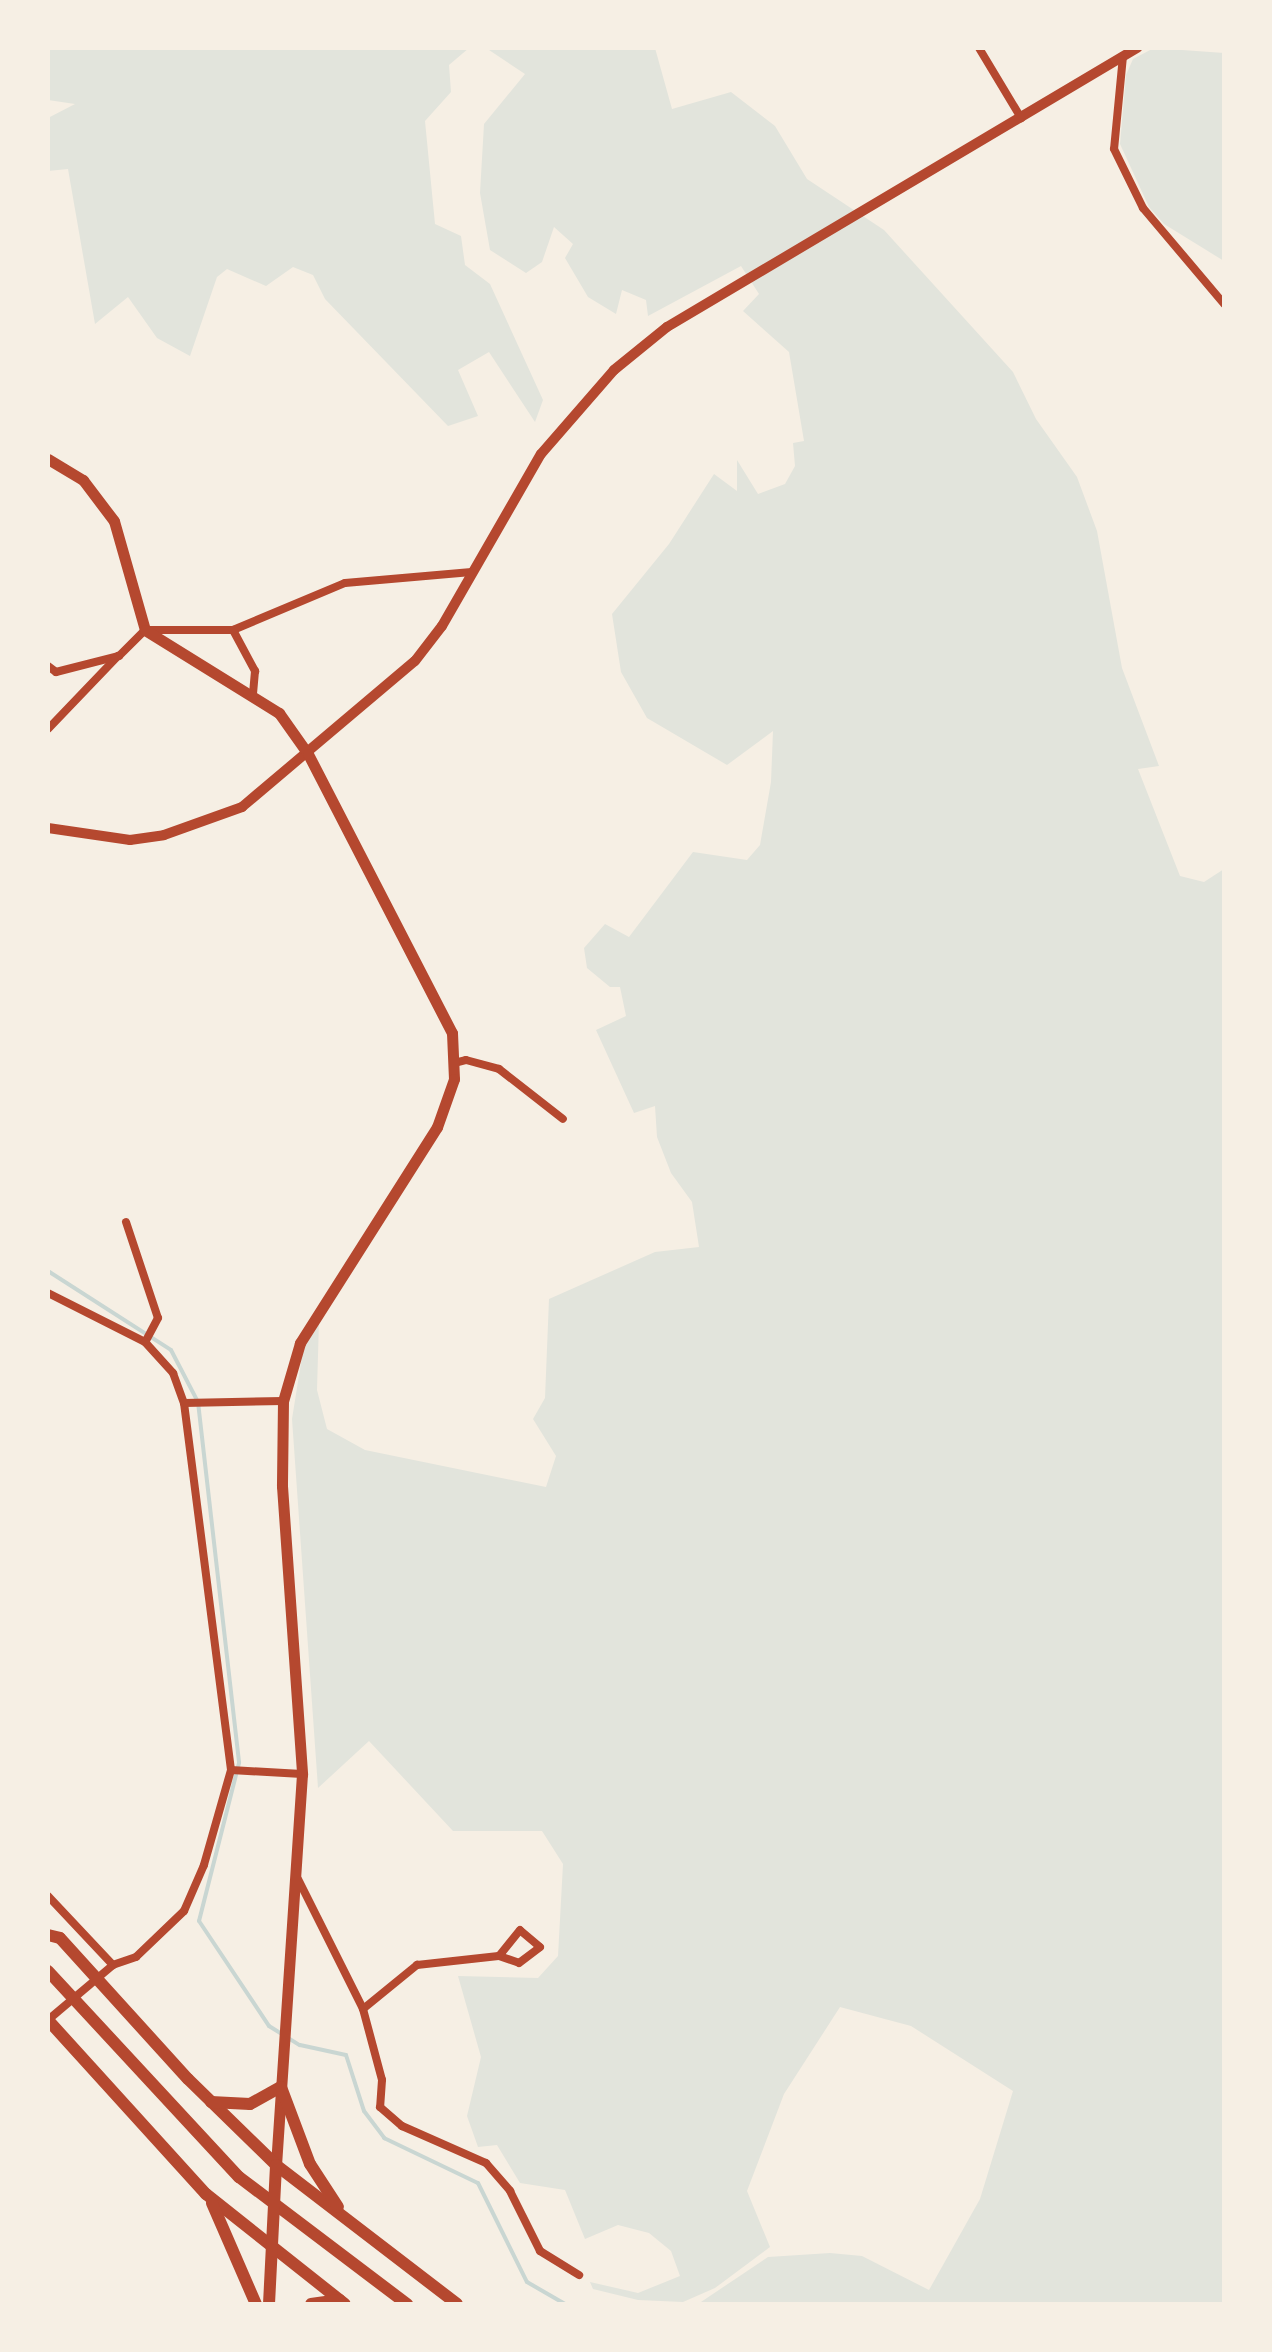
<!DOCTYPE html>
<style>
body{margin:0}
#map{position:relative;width:1272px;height:2352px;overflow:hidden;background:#f6efe4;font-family:Signika,sans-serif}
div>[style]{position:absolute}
.green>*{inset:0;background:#e2e4dc}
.stream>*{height:4px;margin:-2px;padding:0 2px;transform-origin:2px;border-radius:2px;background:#c9d6d2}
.minor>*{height:8px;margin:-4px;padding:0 4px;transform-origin:4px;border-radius:4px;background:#b5482f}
.tertiary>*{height:10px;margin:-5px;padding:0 5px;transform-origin:5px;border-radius:5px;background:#b5482f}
.secondary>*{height:11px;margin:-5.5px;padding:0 5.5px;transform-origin:5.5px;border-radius:5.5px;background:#b5482f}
.primary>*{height:12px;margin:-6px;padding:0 6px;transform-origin:6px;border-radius:6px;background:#b5482f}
span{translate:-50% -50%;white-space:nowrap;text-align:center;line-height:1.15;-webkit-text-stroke:6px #f6efe4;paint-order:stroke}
.frame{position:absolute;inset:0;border:50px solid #f6efe4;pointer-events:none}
</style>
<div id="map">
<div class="green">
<div style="clip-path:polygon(48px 48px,469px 48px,449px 65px,451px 92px,425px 121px,435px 224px,461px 236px,465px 265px,490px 284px,543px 400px,535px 422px,489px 352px,458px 370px,478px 416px,448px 426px,325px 299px,313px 275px,293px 267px,266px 286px,227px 269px,217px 277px,190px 356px,157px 338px,128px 297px,95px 324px,68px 169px,48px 171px,48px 118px,75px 104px,48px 100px)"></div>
<div style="clip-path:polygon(486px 48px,655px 48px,672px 109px,731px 92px,775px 126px,807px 179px,884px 230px,1013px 372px,1036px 419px,1077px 477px,1097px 531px,1122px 668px,1159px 766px,1138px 769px,1180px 876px,1204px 882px,1224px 869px,1224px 2304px,698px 2304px,768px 2257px,830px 2253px,862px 2256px,929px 2290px,980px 2199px,1013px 2091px,911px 2026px,840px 2007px,784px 2094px,747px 2191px,770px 2247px,715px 2288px,683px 2302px,638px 2300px,593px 2289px,590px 2282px,638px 2293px,680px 2276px,671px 2251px,649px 2233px,618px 2225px,585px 2239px,565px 2190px,520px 2183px,497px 2145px,478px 2147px,467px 2116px,481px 2057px,458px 1976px,538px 1978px,558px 1956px,563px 1864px,542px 1831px,453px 1831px,369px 1741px,318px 1788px,292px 1419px,304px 1344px,319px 1321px,317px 1390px,327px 1429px,365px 1450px,546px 1487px,556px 1456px,533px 1419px,545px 1398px,549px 1299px,655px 1252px,699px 1247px,692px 1202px,671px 1173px,657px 1137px,655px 1106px,634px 1113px,596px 1030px,626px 1016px,620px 987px,610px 987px,587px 968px,584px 948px,605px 924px,629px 937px,693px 852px,747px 860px,760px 845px,771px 782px,773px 731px,727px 765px,647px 718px,621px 672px,612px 614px,669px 544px,714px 474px,737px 491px,737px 460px,758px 494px,785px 484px,795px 466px,793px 443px,804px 441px,789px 352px,743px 311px,759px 294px,741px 266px,648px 316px,646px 300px,622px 290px,616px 314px,588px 297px,565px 258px,573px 244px,554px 227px,542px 262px,526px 273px,490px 250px,480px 193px,484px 124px,525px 74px)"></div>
<div style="clip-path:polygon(1154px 48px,1224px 53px,1224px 261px,1164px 224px,1149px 207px,1120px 144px,1126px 75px,1133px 59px)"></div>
</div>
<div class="stream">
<div style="left:48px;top:1271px;width:146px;rotate:32.7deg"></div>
<div style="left:171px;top:1350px;width:59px;rotate:62.6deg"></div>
<div style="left:198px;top:1402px;width:363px;rotate:83.5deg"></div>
<div style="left:239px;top:1763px;width:163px;rotate:104.2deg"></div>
<div style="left:199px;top:1921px;width:126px;rotate:56.3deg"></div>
<div style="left:269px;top:2026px;width:36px;rotate:32deg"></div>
<div style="left:300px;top:2045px;width:47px;rotate:12.3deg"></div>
<div style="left:346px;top:2055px;width:59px;rotate:72.2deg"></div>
<div style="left:364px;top:2111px;width:34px;rotate:53deg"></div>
<div style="left:384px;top:2138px;width:104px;rotate:25.6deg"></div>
<div style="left:478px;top:2183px;width:110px;rotate:63.7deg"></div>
<div style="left:527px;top:2282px;width:44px;rotate:30.1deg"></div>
</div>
<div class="minor">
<div style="left:979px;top:48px;width:82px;rotate:59deg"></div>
<div style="left:1123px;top:56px;width:93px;rotate:95.5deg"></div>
<div style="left:1114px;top:149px;width:66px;rotate:63.8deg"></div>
<div style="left:1143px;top:208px;width:126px;rotate:49.8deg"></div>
<div style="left:233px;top:630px;width:47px;rotate:61.8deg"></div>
<div style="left:255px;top:671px;width:21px;rotate:95deg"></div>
<div style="left:48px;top:666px;width:10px;rotate:37deg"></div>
<div style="left:56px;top:672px;width:65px;rotate:-14.3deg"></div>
<div style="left:119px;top:656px;width:37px;rotate:-45deg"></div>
<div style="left:145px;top:630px;width:88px"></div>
<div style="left:233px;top:630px;width:121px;rotate:-22.8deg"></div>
<div style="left:345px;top:583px;width:127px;rotate:-5deg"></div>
<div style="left:48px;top:729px;width:101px;rotate:-46.2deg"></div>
<div style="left:454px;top:1063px;width:12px;rotate:-14deg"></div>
<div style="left:466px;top:1060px;width:34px;rotate:15deg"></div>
<div style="left:499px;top:1069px;width:81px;rotate:38deg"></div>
<div style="left:126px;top:1222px;width:101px;rotate:71.6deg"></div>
<div style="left:158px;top:1318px;width:27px;rotate:118deg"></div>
<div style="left:48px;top:1293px;width:109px;rotate:26.8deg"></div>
<div style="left:145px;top:1342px;width:42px;rotate:47.9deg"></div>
<div style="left:173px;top:1373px;width:32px;rotate:70deg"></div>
<div style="left:184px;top:1403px;width:370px;rotate:82.7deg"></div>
<div style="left:231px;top:1770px;width:99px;rotate:105.9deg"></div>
<div style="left:204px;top:1865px;width:50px;rotate:113.5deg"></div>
<div style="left:184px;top:1911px;width:66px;rotate:136.2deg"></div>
<div style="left:136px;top:1957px;width:24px;rotate:161deg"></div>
<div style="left:113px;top:1965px;width:85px;rotate:139.8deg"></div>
<div style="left:184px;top:1403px;width:99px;rotate:-1.2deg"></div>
<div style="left:231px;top:1770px;width:71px;rotate:3.2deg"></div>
<div style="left:298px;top:1879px;width:145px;rotate:63.4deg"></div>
<div style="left:363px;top:2009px;width:73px;rotate:75deg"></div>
<div style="left:382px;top:2080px;width:27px;rotate:94deg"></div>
<div style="left:380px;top:2107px;width:29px;rotate:41deg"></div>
<div style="left:402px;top:2126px;width:92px;rotate:23.8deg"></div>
<div style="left:486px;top:2163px;width:37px;rotate:49deg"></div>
<div style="left:510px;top:2191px;width:67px;rotate:63.4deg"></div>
<div style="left:540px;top:2251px;width:46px;rotate:31.6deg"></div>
<div style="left:48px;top:1896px;width:95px;rotate:46.7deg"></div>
<div style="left:363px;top:2009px;width:70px;rotate:-39.2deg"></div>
<div style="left:417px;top:1965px;width:82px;rotate:-6.3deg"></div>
<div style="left:499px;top:1956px;width:21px;rotate:19deg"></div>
<div style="left:519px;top:1963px;width:26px;rotate:-37deg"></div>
<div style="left:540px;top:1947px;width:26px;rotate:-140deg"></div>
<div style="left:520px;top:1930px;width:33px;rotate:129deg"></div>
</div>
<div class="tertiary">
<div style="left:48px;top:828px;width:83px;rotate:8.3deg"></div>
<div style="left:130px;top:840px;width:34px;rotate:-8deg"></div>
<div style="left:164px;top:835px;width:83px;rotate:-19.7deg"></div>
<div style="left:242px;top:807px;width:226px;rotate:-40.2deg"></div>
<div style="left:415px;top:661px;width:44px;rotate:-52.4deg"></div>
<div style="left:442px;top:626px;width:198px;rotate:-60.1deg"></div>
<div style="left:541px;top:454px;width:111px;rotate:-49deg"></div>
<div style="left:614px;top:370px;width:68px;rotate:-39.1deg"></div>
<div style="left:667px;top:327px;width:547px;rotate:-30.69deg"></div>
</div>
<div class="secondary">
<div style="left:48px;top:459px;width:41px;rotate:31deg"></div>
<div style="left:83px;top:480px;width:51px;rotate:52.9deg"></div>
<div style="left:114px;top:521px;width:113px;rotate:74.1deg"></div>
<div style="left:145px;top:630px;width:158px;rotate:31.8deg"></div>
<div style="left:279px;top:713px;width:50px;rotate:54.7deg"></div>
<div style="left:308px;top:754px;width:314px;rotate:62.7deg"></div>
<div style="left:452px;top:1033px;width:46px;rotate:87.5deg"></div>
<div style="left:454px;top:1079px;width:51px;rotate:109.5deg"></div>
<div style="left:437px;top:1127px;width:256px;rotate:122.4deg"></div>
<div style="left:300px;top:1343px;width:60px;rotate:106.3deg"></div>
<div style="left:283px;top:1401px;width:85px;rotate:90.7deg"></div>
<div style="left:282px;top:1486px;width:289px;rotate:86deg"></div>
<div style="left:302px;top:1774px;width:392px;rotate:93.8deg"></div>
</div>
<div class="primary">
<div style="left:48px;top:1935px;width:12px;rotate:14deg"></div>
<div style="left:60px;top:1938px;width:190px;rotate:47.8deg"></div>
<div style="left:188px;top:2079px;width:123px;rotate:44.3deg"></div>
<div style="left:276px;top:2165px;width:228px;rotate:37.5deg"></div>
<div style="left:48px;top:1971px;width:281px;rotate:47.2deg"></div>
<div style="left:239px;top:2177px;width:211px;rotate:37.1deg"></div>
<div style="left:48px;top:2020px;width:235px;rotate:47.8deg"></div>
<div style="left:206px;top:2194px;width:177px;rotate:38.4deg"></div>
<div style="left:211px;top:2102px;width:39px;rotate:3deg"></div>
<div style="left:250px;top:2104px;width:35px;rotate:-29deg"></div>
<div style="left:281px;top:2087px;width:82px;rotate:69.4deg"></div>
<div style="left:310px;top:2164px;width:51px;rotate:56.9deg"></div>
<div style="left:212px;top:2203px;width:110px;rotate:66.5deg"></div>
<div style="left:269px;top:2304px;width:139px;rotate:-87.1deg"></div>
<div style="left:311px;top:2304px;width:29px;rotate:-8deg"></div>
</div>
<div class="frame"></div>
</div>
